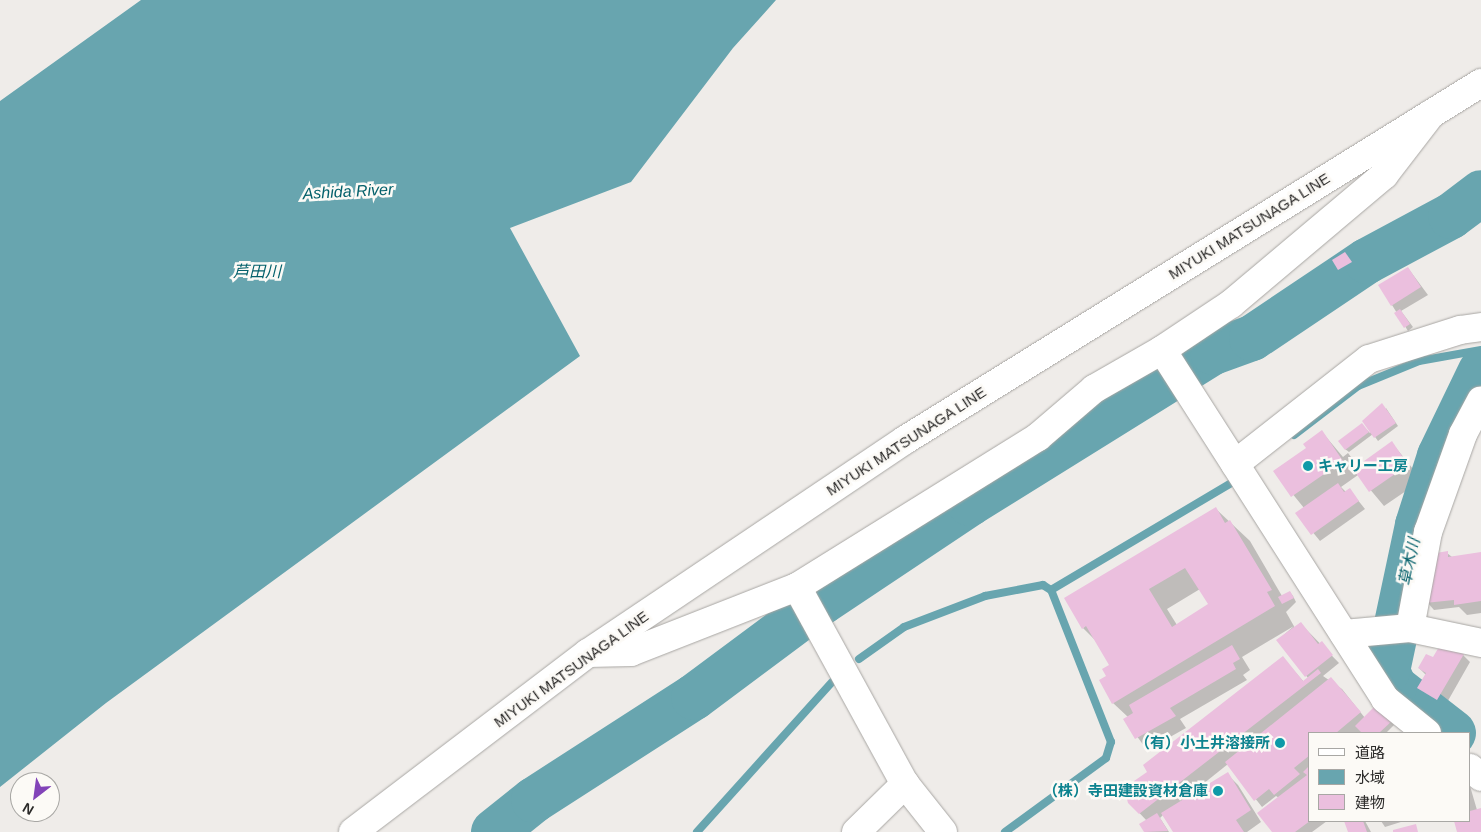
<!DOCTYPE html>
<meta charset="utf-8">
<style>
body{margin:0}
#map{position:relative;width:1481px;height:832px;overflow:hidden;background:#efece9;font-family:Arial,"Noto Sans JP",sans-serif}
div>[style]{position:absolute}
.water>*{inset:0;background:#68a5af}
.shadow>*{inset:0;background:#0003}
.stream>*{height:8px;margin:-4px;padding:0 4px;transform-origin:4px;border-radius:4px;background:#68a5af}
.river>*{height:46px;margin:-23px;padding:0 23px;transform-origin:23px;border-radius:23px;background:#68a5af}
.building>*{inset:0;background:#ebbfde}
.roads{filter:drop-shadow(0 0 1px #a8a6a3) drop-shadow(0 0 1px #a8a6a3)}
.street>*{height:28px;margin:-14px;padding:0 14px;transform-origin:14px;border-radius:14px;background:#fff}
.secondary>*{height:28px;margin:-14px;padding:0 14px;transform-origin:14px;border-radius:14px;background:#fff}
.dots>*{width:14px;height:14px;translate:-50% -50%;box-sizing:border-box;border:2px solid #fcfaf6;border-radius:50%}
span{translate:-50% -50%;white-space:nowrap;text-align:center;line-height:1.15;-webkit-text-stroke:5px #fcfaf6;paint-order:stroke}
.street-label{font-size:15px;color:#2b2a29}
.culture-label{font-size:15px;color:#0d838f;font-weight:700}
.left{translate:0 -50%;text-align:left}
.right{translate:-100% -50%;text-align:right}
.water-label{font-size:16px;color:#03606b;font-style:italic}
.legend{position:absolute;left:1308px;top:732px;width:162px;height:90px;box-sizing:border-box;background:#fcfaf6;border:1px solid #a8a7a4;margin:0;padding:6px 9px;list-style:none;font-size:15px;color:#2b2a29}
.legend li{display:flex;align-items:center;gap:10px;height:25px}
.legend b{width:25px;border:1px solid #a8a7a4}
.north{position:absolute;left:10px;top:772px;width:50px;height:50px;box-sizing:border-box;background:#fcfaf6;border:1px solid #a8a7a4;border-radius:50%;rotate:210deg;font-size:14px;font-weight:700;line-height:20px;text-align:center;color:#2b2a29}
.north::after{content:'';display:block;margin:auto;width:18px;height:22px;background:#8243b8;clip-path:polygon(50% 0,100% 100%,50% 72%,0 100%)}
</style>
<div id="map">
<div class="water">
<div style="clip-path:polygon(141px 0,776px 0,733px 48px,631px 182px,510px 228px,580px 356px,106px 703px,0 787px,0 101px)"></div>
</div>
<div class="shadow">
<div style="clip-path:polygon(1345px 254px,1354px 266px,1342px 273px,1334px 261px)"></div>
<div style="clip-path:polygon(1408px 268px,1428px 295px,1401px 311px,1413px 327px,1408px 331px,1392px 305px)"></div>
<div style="clip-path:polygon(1386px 408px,1398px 426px,1378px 441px,1373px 434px,1349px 452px,1345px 449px,1362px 425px,1370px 433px)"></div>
<div style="clip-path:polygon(1322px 432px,1343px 457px,1348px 453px,1351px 457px,1354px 460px,1349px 464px,1353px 470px,1392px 443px,1422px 480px,1384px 506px,1358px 475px,1341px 487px,1346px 492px,1349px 489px,1365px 509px,1320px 541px,1297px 513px,1304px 508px,1274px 471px,1308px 448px)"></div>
<div style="clip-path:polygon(evenodd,1216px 509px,1250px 541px,1282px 596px,1290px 592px,1293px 596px,1296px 602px,1286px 612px,1295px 628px,1300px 623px,1339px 663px,1323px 676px,1342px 689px,1365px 718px,1376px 707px,1394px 725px,1386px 733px,1310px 733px,1310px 821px,1327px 821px,1312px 832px,1273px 832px,1279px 798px,1276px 796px,1262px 807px,1228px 764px,1188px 796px,1227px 774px,1238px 785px,1261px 822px,1247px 832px,1174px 832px,1163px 815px,1160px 818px,1169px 832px,1145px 832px,1141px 825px,1147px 821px,1129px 802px,1149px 772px,1283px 658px,1304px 682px,1308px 678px,1278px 640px,1294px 626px,1242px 657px,1250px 670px,1243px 675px,1247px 680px,1180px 719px,1186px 728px,1147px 750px,1125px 720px,1128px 717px,1113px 703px,1108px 677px,1111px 666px,1096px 641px,1083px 628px,1216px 509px,1200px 589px,1210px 605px,1177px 625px,1167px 609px,1200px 589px)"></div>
<div style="clip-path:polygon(1447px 553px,1452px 557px,1481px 554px,1481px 613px,1467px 615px,1459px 607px,1434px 610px,1427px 602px)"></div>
<div style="clip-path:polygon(1463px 655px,1470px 662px,1445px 706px,1418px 688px,1426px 675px,1419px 668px,1434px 659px)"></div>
<div style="clip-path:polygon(1470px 786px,1477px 810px,1481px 809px,1481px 832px,1458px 832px,1455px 821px,1470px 821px)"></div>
<div style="clip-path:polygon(1345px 821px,1365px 821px,1371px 832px,1349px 832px)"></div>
<div style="clip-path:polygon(1381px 821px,1404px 821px,1385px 827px)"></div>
</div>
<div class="stream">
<div style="left:1294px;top:435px;width:81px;rotate:-37.4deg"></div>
<div style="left:1358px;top:386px;width:66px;rotate:-22.3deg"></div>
<div style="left:1419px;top:361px;width:63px;rotate:-10.1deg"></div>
<div style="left:859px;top:659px;width:55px;rotate:-35.4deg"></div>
<div style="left:904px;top:627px;width:87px;rotate:-20.9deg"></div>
<div style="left:985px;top:596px;width:59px;rotate:-10.7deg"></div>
<div style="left:1043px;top:585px;width:9px;rotate:32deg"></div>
<div style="left:1051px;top:590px;width:217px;rotate:-30.7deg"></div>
<div style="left:697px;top:832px;width:202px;rotate:-48deg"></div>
<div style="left:1005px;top:832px;width:125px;rotate:-36.2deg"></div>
<div style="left:1106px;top:758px;width:17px;rotate:-73deg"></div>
<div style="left:1111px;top:742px;width:163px;rotate:-111.5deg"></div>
</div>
<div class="river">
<div style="left:1453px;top:733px;width:75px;rotate:-142.1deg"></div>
<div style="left:1394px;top:687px;width:17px;rotate:-114deg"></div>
<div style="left:1387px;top:671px;width:149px;rotate:-78deg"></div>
<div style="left:1418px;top:525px;width:72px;rotate:-72.3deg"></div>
<div style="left:1440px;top:456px;width:94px;rotate:-64.2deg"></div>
<div style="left:494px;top:832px;width:51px;rotate:-38.7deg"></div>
<div style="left:534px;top:800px;width:190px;rotate:-32.8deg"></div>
<div style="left:694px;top:697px;width:161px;rotate:-36.7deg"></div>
<div style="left:823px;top:601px;width:177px;rotate:-33.7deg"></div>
<div style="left:970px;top:503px;width:286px;rotate:-31.9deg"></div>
<div style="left:1213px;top:352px;width:41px;rotate:-19.7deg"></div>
<div style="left:1252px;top:338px;width:138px;rotate:-33.8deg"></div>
<div style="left:1367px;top:261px;width:95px;rotate:-28.2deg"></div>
<div style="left:1451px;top:216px;width:38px;rotate:-37deg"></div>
</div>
<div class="building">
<div style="clip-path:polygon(1345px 252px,1352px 262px,1338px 270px,1332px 260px)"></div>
<div style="clip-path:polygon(1408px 267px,1421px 287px,1391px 306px,1378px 285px)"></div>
<div style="clip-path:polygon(1400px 309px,1410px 324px,1404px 328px,1394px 313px)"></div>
<div style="clip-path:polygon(1382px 403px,1396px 423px,1374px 438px,1362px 421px)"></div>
<div style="clip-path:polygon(1362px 423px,1369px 432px,1345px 450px,1338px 441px)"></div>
<div style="clip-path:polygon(1322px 430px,1343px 461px,1291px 497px,1273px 471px,1306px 448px,1303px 444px)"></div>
<div style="clip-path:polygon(1392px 441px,1408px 465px,1369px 492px,1353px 469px)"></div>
<div style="clip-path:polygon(1338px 483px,1344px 492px,1350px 488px,1359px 501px,1311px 535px,1295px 513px)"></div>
<div style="clip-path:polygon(evenodd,1216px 507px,1225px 523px,1230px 520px,1272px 590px,1267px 592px,1275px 606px,1112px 704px,1099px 680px,1106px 676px,1102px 669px,1109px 665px,1086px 626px,1082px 629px,1064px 598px,1216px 507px,1185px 568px,1208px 604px,1172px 627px,1149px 589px,1185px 568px)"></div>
<div style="clip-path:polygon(1448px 551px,1448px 557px,1481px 552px,1481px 601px,1454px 605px,1454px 600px,1425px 603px,1436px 553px)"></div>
<div style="clip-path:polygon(1290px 591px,1294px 598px,1282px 604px,1278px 597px)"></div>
<div style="clip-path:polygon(1301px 622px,1318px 644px,1322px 641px,1333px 655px,1305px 677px,1276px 640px)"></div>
<div style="clip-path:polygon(1442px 642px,1464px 654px,1437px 700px,1417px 688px,1426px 673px,1418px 668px,1426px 654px,1433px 657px)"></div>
<div style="clip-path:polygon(1232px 645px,1240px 659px,1233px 663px,1236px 669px,1170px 708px,1176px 716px,1135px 739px,1123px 719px,1133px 713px,1129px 705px)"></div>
<div style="clip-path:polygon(1283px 656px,1303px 681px,1318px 669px,1321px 673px,1139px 814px,1128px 803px,1124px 788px,1147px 772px,1143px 765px)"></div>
<div style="clip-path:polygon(1331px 677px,1361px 712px,1336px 733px,1310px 733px,1310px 755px,1294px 768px,1300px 774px,1274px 795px,1269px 789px,1254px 801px,1225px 762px)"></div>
<div style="clip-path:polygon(1376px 705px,1392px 721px,1379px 733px,1362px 733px,1355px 726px)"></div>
<div style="clip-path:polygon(1310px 765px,1310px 821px,1295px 832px,1272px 832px,1257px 813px,1307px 775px,1303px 772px)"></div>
<div style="clip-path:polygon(1228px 772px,1251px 810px,1236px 820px,1244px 832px,1173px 832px,1161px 813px)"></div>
<div style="clip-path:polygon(1481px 808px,1481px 832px,1457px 832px,1454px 821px,1470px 821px,1470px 811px)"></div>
<div style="clip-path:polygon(1157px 813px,1168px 831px,1144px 832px,1139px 824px)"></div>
<div style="clip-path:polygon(1344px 821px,1363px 821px,1367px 832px,1348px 832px)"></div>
<div style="clip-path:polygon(1416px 824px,1418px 832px,1393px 832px,1393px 830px)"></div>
</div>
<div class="roads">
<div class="street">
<div style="left:1162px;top:350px;width:414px;rotate:57.4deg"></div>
<div style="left:1385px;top:699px;width:54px;rotate:39deg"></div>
<div style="left:1235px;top:464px;width:170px;rotate:-38.1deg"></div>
<div style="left:1369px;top:359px;width:96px;rotate:-17.7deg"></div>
<div style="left:1460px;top:330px;width:21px;rotate:-8deg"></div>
<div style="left:797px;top:587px;width:225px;rotate:61.3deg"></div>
<div style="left:905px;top:784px;width:61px;rotate:51.6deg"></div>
<div style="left:1410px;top:628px;width:98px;rotate:-79.4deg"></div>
<div style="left:1428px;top:532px;width:104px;rotate:-70.3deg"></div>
<div style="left:1463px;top:434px;width:38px;rotate:-62deg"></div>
<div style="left:1344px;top:634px;width:66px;rotate:-5.2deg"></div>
<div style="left:1410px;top:628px;width:73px;rotate:11.9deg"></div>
<div style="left:588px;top:653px;width:43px;rotate:-1.3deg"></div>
<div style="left:631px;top:652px;width:178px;rotate:-21.4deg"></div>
<div style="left:797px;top:587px;width:284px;rotate:-31.9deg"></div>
<div style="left:1038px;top:437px;width:74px;rotate:-40.6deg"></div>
<div style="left:1094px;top:389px;width:78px;rotate:-29.8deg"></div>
<div style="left:1162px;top:350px;width:83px;rotate:-33.7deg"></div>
<div style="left:1231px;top:304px;width:200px;rotate:-40.1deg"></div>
<div style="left:1384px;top:175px;width:77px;rotate:-52.4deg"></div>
<div style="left:1470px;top:768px;width:14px;rotate:39deg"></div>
<div style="left:856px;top:832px;width:69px;rotate:-44.4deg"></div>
</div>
<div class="secondary">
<div style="left:353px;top:832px;width:295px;rotate:-37.3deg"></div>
<div style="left:588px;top:653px;width:382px;rotate:-33.9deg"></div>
<div style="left:905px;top:440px;width:678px;rotate:-31.79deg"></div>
</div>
</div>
<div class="dots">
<div style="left:1308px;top:466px;background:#0f9aa8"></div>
<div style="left:1280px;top:743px;background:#0f9aa8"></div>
<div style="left:1218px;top:791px;background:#0f9aa8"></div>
</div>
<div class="street-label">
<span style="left:1249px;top:226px;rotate:-32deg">MIYUKI MATSUNAGA LINE</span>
<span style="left:906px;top:441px;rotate:-33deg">MIYUKI MATSUNAGA LINE</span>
<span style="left:571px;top:669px;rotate:-36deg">MIYUKI MATSUNAGA LINE</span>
</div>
<div class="culture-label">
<span class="left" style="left:1318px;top:466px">キャリー工房</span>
<span class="right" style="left:1270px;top:743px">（有）小土井溶接所</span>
<span class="right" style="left:1208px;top:791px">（株）寺田建設資材倉庫</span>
</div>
<div class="water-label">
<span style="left:348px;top:192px;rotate:-3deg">Ashida River</span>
<span style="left:257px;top:272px">芦田川</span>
<span style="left:1410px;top:562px;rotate:-78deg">草木川</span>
</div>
<ul class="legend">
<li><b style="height:6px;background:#fff"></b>道路</li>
<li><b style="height:14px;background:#68a5af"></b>水域</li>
<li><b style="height:14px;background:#ebbfde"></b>建物</li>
</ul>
<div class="north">N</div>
</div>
